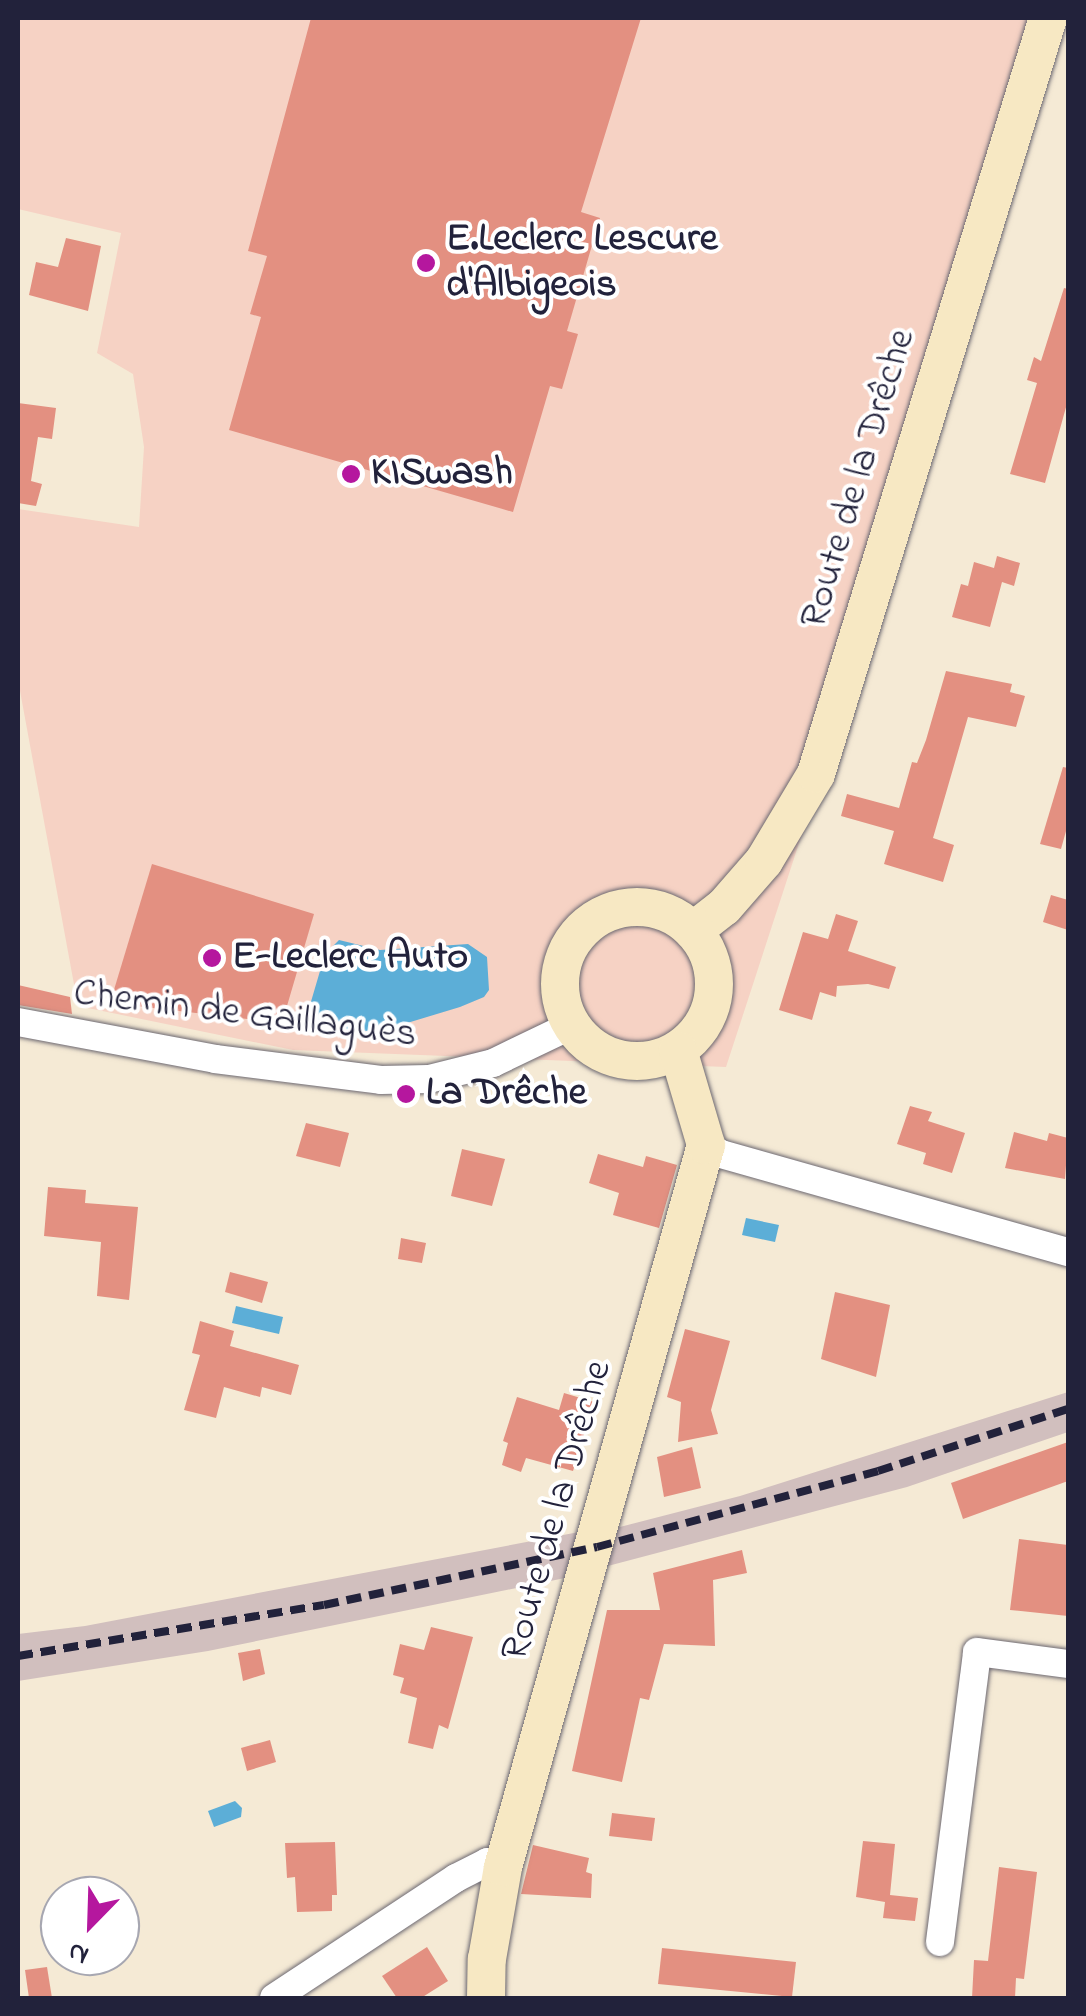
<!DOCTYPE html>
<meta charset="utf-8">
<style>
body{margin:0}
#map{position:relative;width:1086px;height:2016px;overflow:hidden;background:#f5ead5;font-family:"Indie Flower",sans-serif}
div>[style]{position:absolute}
.built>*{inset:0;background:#f6d2c4}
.industrial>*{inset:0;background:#d1bfbe}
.water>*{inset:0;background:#5caed7}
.building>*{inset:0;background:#e39081}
.roads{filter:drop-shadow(0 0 2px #6c6871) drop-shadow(0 0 2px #6c6871)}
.street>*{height:28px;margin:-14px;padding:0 14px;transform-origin:14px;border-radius:14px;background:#fff}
.secondary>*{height:38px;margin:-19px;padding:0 19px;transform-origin:19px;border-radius:19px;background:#f7e8c3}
.secondary>.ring{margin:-19px;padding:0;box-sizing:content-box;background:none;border:38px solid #f7e8c3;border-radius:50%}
.rail>*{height:8px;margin-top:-4px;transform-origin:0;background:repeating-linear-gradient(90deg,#22223b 0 15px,transparent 0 23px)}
.dots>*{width:28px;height:28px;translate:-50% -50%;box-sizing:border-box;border:5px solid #fff;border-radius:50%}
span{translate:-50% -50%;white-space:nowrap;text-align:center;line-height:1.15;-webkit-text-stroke:8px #fff;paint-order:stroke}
.poi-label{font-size:40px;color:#22223b;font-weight:700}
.left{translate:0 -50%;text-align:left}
.street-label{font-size:40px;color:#22223b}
.frame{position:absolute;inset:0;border:20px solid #22223b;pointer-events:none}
.north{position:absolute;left:40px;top:1876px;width:100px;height:100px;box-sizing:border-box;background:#fff;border:2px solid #a7a7b1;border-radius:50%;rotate:203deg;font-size:28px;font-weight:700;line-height:40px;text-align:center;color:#22223b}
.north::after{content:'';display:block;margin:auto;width:35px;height:45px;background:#b5179e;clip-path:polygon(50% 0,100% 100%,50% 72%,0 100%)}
</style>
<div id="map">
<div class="built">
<div style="clip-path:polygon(18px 18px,1068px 18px,726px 1067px,293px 1050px,78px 1006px,18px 680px,18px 509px,139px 527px,144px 447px,133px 374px,97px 353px,121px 233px,18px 209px)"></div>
</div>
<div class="industrial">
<div style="clip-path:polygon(1068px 1392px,1068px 1432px,907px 1487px,604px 1567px,616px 1528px,740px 1496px)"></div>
<div style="clip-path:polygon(579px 1532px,565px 1578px,208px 1651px,18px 1681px,18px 1634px,85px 1626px)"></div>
</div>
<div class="water">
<div style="clip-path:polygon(339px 940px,380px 950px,468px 944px,487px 957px,489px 990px,484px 997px,460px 1007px,384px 1030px,314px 1034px,305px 1022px,325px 954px)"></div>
<div style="clip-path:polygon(746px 1218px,779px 1225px,775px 1242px,742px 1235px)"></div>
<div style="clip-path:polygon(236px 1306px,283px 1317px,279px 1334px,232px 1323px)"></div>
<div style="clip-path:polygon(235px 1801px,242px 1808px,241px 1817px,214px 1827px,208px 1811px)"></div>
</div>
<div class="building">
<div style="clip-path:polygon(311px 18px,641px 18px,581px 212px,600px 218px,567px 331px,578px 334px,562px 389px,550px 386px,513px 512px,229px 430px,261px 317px,250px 314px,267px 256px,248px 251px)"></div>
<div style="clip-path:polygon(66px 238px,101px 246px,88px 311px,29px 295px,36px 262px,58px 267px)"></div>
<div style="clip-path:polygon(1064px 288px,1068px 289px,1068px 400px,1045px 483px,1010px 474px,1037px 383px,1027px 380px,1034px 357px,1041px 361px)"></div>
<div style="clip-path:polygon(18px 403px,56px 408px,52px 439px,38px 437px,31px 481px,42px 484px,36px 506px,18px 503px)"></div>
<div style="clip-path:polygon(997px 556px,1020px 563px,1014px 586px,1002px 582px,990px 627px,952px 617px,961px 584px,968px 586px,974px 562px,994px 568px)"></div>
<div style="clip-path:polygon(946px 671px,1012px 684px,1010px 692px,1025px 696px,1016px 727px,968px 717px,933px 838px,954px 845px,943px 882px,884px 864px,894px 831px,841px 816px,847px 794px,899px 808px,912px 762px,917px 763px,926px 740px)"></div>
<div style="clip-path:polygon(1063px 767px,1068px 768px,1068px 824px,1061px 849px,1040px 844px)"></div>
<div style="clip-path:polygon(152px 864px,314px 914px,282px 1023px,110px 1003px)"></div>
<div style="clip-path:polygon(1051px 895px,1068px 900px,1068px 930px,1043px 922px)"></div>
<div style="clip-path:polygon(836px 914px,858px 921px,848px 951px,896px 967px,889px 989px,868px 984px,837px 986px,836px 997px,820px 992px,812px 1020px,779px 1010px,803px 932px,828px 939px)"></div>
<div style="clip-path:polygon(18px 985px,70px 997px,72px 1014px,18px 1005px)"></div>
<div style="clip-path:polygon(910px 1106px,932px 1112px,928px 1121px,965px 1133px,952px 1173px,923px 1164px,926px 1153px,897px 1144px)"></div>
<div style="clip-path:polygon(306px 1123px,349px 1133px,340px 1167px,296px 1156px)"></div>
<div style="clip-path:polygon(1014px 1132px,1047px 1141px,1049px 1133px,1068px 1138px,1065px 1179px,1005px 1168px)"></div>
<div style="clip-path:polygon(462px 1149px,505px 1159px,492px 1206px,451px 1196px)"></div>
<div style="clip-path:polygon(598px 1154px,643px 1167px,646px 1156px,677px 1165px,659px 1228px,613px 1215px,619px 1193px,589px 1183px)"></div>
<div style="clip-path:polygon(48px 1187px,86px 1190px,85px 1203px,138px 1207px,129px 1300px,97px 1296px,101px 1242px,44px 1236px)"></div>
<div style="clip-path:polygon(401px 1238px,426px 1243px,422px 1263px,398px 1259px)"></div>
<div style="clip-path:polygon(230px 1272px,268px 1282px,262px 1303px,225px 1292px)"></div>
<div style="clip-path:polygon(835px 1292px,890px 1305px,876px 1377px,821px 1359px)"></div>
<div style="clip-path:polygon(200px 1321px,234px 1331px,230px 1346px,299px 1365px,291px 1395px,262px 1387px,260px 1397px,224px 1387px,216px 1418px,184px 1410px,200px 1355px,192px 1353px)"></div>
<div style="clip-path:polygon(685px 1329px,730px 1341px,711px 1410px,718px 1434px,678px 1442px,681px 1402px,667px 1397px)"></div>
<div style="clip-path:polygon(564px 1393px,594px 1402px,573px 1471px,526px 1458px,521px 1472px,502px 1465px,508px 1443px,503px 1441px,517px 1397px,559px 1410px)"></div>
<div style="clip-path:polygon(1068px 1442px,1068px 1481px,963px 1519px,951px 1483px)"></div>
<div style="clip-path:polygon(692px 1447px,701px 1488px,664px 1497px,657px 1457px)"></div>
<div style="clip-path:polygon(1019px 1539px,1068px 1545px,1068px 1616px,1010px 1610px)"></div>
<div style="clip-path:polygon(742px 1550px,747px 1573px,713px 1580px,715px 1646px,664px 1644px,649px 1700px,640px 1698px,622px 1782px,572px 1771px,607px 1610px,660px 1610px,653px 1573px)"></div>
<div style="clip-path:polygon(431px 1627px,473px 1637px,448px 1729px,439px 1725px,433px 1749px,408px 1743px,417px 1698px,400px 1693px,404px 1678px,393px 1675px,400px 1644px,424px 1650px)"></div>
<div style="clip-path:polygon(260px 1649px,265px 1674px,243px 1681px,238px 1653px)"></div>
<div style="clip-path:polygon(270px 1740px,276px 1762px,247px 1771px,241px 1748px)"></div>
<div style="clip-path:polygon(612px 1813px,655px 1818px,652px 1841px,609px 1836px)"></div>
<div style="clip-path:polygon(863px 1841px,895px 1844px,890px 1895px,918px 1898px,915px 1921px,883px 1918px,885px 1902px,856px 1897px)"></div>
<div style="clip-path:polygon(335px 1842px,337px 1895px,332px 1895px,332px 1911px,297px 1912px,295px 1877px,287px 1878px,285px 1843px)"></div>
<div style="clip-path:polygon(533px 1845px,589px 1858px,586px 1872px,592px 1874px,591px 1898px,521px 1894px)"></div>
<div style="clip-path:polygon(999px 1867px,1037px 1872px,1024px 1979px,1016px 1978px,1015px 1998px,972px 1998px,974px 1960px,988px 1961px)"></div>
<div style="clip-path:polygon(427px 1947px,448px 1981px,421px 1998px,397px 1998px,382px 1976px)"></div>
<div style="clip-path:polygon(662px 1948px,796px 1962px,792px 1997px,658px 1984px)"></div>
<div style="clip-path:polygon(47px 1967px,52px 1998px,29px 1998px,25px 1970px)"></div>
</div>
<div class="roads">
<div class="street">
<div style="left:18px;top:1022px;width:200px;rotate:10.6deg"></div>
<div style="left:215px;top:1059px;width:167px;rotate:7.2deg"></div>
<div style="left:381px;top:1080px;width:48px;rotate:-1.2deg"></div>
<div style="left:429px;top:1079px;width:66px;rotate:-14deg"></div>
<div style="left:493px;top:1063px;width:88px;rotate:-25.7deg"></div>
<div style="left:706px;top:1145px;width:17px;rotate:31deg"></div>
<div style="left:721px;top:1154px;width:361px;rotate:15.8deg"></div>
<div style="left:940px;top:1942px;width:292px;rotate:-82.7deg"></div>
<div style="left:977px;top:1652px;width:92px;rotate:7.5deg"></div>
<div style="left:274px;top:1998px;width:218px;rotate:-33.4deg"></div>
<div style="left:456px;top:1878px;width:35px;rotate:-27deg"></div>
<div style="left:487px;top:1862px;width:17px;rotate:17deg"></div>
</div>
<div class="secondary">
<div class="ring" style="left:560px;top:907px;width:116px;height:116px"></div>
<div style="left:693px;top:931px;width:39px;rotate:-38deg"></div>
<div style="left:724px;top:907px;width:61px;rotate:-49deg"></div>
<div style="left:764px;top:861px;width:101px;rotate:-59.1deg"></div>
<div style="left:816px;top:774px;width:791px;rotate:-72.94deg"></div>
<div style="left:486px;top:1998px;width:39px;rotate:-89deg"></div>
<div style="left:487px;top:1959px;width:93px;rotate:-80.1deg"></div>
<div style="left:503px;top:1867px;width:750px;rotate:-74.3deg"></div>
<div style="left:706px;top:1145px;width:99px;rotate:-106.4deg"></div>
</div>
</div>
<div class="rail">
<div style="left:18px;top:1656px;width:310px;rotate:-9.5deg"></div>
<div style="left:324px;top:1605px;width:279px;rotate:-12deg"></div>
<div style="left:597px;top:1547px;width:291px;rotate:-15.1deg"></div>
<div style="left:878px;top:1471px;width:200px;rotate:-18.1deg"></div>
</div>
<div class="dots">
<div style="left:426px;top:263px;background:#b5179e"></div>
<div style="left:351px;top:474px;background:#b5179e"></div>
<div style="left:212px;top:958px;background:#b5179e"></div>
<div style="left:406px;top:1094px;background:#b5179e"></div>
</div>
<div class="poi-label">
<span class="left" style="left:446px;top:263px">E.Leclerc Lescure<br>d'Albigeois</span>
<span class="left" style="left:371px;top:474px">KISwash</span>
<span class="left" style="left:232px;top:958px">E-Leclerc Auto</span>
<span class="left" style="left:426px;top:1094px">La Drêche</span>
</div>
<div class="street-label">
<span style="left:859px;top:479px;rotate:-73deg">Route de la Drêche</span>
<span style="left:245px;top:1015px;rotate:7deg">Chemin de Gaillaguès</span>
<span style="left:558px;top:1511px;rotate:-74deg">Route de la Drêche</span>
</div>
<div class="frame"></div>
<div class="north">N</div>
</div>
